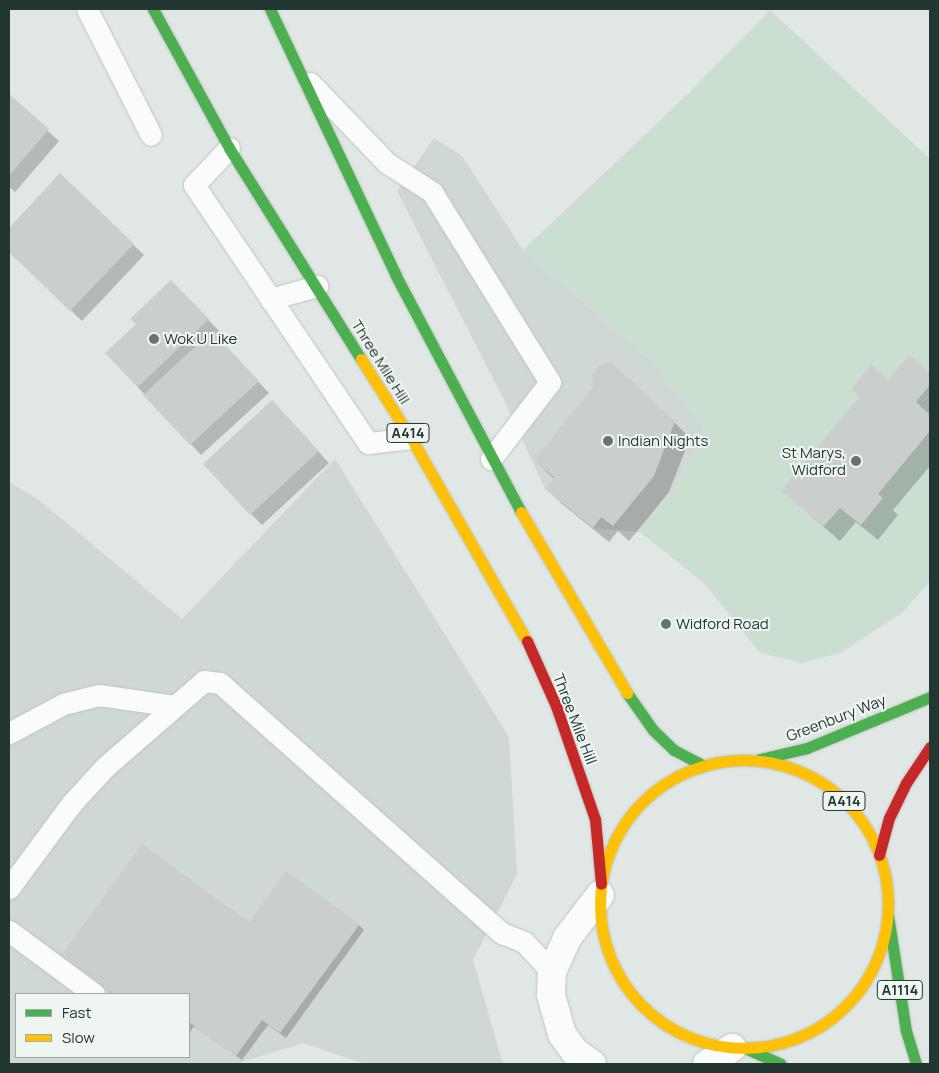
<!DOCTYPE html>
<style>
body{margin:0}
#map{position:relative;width:939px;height:1073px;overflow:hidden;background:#e1e7e4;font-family:Manrope,sans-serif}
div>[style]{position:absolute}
.built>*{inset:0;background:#cfd8d4}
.green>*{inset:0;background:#cbdfd1}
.shadow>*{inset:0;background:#0003}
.building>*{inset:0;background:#cacfcd}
.roads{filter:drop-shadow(0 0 1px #bec4c1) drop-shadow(0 0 1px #bec4c1)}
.lane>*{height:21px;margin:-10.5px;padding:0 10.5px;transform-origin:10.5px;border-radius:10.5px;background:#fafbfb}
.street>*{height:28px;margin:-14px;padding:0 14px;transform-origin:14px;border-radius:14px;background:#fafbfb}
.fast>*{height:11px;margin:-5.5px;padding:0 5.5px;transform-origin:5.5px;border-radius:5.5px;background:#4caf50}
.slow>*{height:11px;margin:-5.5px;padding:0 5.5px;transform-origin:5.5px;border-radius:5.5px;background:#ffc107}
.slow>.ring{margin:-5.5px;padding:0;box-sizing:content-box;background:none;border:11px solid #ffc107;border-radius:50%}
.jam>*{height:11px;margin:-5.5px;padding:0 5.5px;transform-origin:5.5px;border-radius:5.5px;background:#c62828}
.dots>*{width:14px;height:14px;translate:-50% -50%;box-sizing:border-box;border:2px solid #eff6f2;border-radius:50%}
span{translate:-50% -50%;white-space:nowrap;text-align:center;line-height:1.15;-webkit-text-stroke:4px #eff6f2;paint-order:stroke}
.shield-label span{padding:1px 4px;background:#eff6f2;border:1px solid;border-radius:4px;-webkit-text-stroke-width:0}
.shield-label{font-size:14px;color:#223731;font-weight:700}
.poi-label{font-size:15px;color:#223731}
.left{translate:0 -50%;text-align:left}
.right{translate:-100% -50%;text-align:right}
.street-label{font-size:15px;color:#223731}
.frame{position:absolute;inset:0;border:10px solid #223731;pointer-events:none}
.legend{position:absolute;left:15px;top:993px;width:175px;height:65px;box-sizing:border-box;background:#eff6f2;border:1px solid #9daaa5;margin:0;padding:6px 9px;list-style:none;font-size:15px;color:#223731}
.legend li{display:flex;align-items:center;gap:10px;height:25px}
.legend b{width:25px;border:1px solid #9daaa5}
</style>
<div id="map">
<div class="built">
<div style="clip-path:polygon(434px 138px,462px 156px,523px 250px,652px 362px,704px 429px,673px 489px,640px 532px,593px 528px,545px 489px,504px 400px,397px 191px)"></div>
<div style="clip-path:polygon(evenodd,335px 459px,509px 737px,517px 874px,473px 960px,502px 1061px,507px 1064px,365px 1064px,303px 1043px,235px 1064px,9px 1064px,9px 482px,39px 500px,182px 619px,335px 459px,16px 994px,189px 994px,189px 1057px,16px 1057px,16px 994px)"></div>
</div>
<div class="green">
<div style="clip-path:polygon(770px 10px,930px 159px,930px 581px,902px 613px,840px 653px,802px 663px,760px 653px,705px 584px,640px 532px,673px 489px,704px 429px,652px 362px,523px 250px,690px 92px)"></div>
</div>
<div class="shadow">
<div style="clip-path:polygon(9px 96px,59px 141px,15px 192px,9px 187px)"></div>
<div style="clip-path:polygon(60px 175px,144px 255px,82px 321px,9px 252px,9px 230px)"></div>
<div style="clip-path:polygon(171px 281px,219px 331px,214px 335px,269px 393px,201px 455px,106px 353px,137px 324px)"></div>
<div style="clip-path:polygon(909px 357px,930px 374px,930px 466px,893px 510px,898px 515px,878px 540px,856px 522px,840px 541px,783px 491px,861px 397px,853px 389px,889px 381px)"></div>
<div style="clip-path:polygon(283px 413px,329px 463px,262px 525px,251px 514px)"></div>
<div style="clip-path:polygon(674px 422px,690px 438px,669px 492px,629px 541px,618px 531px,609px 542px,562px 504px,547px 489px,554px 479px,535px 460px)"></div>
<div style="clip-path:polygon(249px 924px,359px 925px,364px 930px,286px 1038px,268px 1025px,242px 1060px,194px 1026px,189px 1034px,189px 994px,113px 994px,63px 956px)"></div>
</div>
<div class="building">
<div style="clip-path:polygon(9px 94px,49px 129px,9px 176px)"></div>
<div style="clip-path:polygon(60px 173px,134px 244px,70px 311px,9px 252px,9px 228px)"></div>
<div style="clip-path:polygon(171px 280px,209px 319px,138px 387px,105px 353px,136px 324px,130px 319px)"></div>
<div style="clip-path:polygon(212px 331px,259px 381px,190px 445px,143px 395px)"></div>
<div style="clip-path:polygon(909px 355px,930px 373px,930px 385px,916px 402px,930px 415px,930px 431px,878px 494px,883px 498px,861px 525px,840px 508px,824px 526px,781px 491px,860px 396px,851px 389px,871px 365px,888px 380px)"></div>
<div style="clip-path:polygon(612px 363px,675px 421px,654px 476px,613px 526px,601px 517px,593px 528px,545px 489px,554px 477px,534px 460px,593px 387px,592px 375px,600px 365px)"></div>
<div style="clip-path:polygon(272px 400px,319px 451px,250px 515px,203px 464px)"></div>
<div style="clip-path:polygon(142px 844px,249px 922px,286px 871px,360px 924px,280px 1033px,262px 1020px,236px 1056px,189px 1022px,189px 994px,114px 994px,61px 956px)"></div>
</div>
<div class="roads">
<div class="lane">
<div style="left:87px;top:9px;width:141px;rotate:63.1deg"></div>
<div style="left:310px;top:83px;width:111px;rotate:46.1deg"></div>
<div style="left:387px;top:163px;width:54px;rotate:32.8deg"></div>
<div style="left:432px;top:192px;width:224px;rotate:58.2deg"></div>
<div style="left:550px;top:382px;width:97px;rotate:127.5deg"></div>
<div style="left:229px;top:148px;width:51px;rotate:133.4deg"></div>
<div style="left:194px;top:185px;width:311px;rotate:56deg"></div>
<div style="left:368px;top:443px;width:43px;rotate:-6.6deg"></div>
<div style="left:270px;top:299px;width:49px;rotate:-15.5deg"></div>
<div style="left:9px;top:733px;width:61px;rotate:-28.2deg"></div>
<div style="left:63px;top:704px;width:37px;rotate:-14deg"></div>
<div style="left:99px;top:695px;width:76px;rotate:8.3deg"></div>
<div style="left:9px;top:888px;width:106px;rotate:-53.5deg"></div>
<div style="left:72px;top:803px;width:49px;rotate:-47.5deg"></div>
<div style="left:105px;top:767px;width:131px;rotate:-41deg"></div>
<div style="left:204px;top:681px;width:16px;rotate:7deg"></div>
<div style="left:220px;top:683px;width:377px;rotate:41.6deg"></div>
<div style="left:502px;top:933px;width:24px;rotate:22deg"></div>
<div style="left:524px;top:942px;width:41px;rotate:47deg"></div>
<div style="left:9px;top:931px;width:106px;rotate:36.5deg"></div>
</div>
<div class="street">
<div style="left:592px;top:1064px;width:21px;rotate:-145deg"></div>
<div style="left:575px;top:1052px;width:22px;rotate:-126deg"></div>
<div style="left:562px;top:1034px;width:41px;rotate:-105.8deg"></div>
<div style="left:551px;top:995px;width:23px;rotate:-88deg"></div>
<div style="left:552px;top:972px;width:37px;rotate:-66deg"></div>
<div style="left:567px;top:938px;width:54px;rotate:-52.5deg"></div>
<div style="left:707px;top:1064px;width:30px;rotate:-33deg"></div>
</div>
<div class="fast">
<div style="left:153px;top:9px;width:158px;rotate:61.3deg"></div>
<div style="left:229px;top:148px;width:249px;rotate:58deg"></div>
<div style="left:270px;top:9px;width:295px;rotate:64.7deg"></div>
<div style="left:396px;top:276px;width:267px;rotate:62.1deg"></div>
<div style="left:627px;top:693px;width:45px;rotate:54.9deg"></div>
<div style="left:653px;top:730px;width:29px;rotate:44deg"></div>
<div style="left:674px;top:750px;width:34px;rotate:28deg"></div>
<div style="left:760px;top:759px;width:48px;rotate:-13.2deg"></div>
<div style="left:807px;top:748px;width:133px;rotate:-22.5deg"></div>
<div style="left:888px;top:915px;width:117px;rotate:81.2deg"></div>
<div style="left:906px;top:1031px;width:34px;rotate:73deg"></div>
<div style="left:745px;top:1048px;width:39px;rotate:24deg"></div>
</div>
<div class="slow">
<div style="left:361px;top:359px;width:93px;rotate:57.7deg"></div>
<div style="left:411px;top:438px;width:234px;rotate:60.3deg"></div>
<div style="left:521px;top:512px;width:210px;rotate:59.6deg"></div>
<div class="ring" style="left:600px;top:760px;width:277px;height:277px"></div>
</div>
<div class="jam">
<div style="left:527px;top:641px;width:71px;rotate:66deg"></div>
<div style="left:556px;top:706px;width:120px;rotate:71deg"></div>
<div style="left:595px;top:819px;width:65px;rotate:84.7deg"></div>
<div style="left:879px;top:855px;width:38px;rotate:-75deg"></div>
<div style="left:889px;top:818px;width:39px;rotate:-64deg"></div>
<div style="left:906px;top:783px;width:43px;rotate:-56.3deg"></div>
</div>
</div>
<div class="dots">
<div style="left:154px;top:339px;background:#657570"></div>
<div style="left:608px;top:441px;background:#657570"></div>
<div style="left:856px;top:461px;background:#657570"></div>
<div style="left:666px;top:624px;background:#657570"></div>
</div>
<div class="shield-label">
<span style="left:408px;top:433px">A414</span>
<span style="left:844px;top:801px">A414</span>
<span style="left:900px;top:990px">A1114</span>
</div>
<div class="poi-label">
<span class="left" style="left:164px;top:339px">Wok U Like</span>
<span class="left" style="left:618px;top:441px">Indian Nights</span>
<span class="right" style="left:846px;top:461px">St Marys,<br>Widford</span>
<span class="left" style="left:676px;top:624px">Widford Road</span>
</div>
<div class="street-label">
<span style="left:381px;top:362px;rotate:58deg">Three Mile Hill</span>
<span style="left:836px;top:718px;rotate:-21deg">Greenbury Way</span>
<span style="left:575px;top:719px;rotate:69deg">Three Mile Hill</span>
</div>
<div class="frame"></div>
<ul class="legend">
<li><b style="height:6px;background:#4caf50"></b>Fast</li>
<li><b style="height:6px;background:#ffc107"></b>Slow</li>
</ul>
</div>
